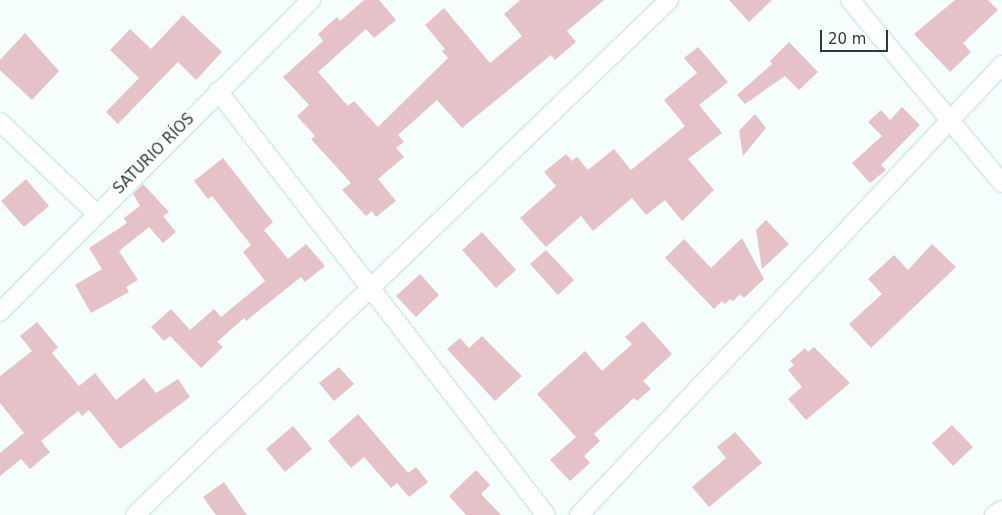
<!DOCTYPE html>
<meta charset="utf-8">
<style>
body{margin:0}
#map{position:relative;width:1002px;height:515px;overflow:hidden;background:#f6fdfd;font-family:"DejaVu Sans",sans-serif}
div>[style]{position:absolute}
.building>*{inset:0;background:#e4c2c8}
.roads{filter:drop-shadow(0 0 1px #b6dcdb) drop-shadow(0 0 1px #b6dcdb)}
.minor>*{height:18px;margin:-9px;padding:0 9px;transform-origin:9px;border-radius:9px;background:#fff}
span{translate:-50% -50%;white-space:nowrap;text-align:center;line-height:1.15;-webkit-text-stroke:4px #fff;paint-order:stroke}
.street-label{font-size:15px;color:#2a3939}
.scale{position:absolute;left:820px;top:30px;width:68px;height:22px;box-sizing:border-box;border:2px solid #2a3939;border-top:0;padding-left:6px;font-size:15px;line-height:18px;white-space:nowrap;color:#2a3939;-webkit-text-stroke:4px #fff;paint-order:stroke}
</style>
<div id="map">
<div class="building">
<div style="clip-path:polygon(364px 0,379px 0,396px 20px,374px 38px,366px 29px,318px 72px,348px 106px,354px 101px,378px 127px,448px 58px,442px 51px,445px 49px,425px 25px,444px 8px,490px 63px,522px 36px,504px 14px,520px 0,604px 0,567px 31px,576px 42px,555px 60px,551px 55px,462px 128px,437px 100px,398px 135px,404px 142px,396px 148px,404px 157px,378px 179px,396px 201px,376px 217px,372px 211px,366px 216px,342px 190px,351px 183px,311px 139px,315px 136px,297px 116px,309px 105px,283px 77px,323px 41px,318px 34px,337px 17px,340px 21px)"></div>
<div style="clip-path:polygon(729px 0,772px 0,749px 22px)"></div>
<div style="clip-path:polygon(955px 0,988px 0,998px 10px,963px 43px,971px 52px,950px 72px,914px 34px)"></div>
<div style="clip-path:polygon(183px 15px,222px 52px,196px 80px,178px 62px,118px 124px,106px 112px,139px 78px,110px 50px,130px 29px,151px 49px)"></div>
<div style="clip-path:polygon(25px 33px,59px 71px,32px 100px,0 70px,0 60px)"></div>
<div style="clip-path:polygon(789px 42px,818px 72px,799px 90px,785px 76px,745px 104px,737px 95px,772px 64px,770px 61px)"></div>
<div style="clip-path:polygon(698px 47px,728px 82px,699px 105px,722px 133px,688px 159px,714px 190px,682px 221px,665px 200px,646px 215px,632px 198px,593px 231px,581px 216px,546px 247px,520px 218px,556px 186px,544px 172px,566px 154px,572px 161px,577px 157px,588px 170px,614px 149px,631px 170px,685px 126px,664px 100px,697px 73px,684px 58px)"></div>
<div style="clip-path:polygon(902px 107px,920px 125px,881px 165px,886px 170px,870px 183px,852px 163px,882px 136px,868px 122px,881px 110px,890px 120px)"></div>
<div style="clip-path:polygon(755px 114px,766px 128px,743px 156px,739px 131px)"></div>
<div style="clip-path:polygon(223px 158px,273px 222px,264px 230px,288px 259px,306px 244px,325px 266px,305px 282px,301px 277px,246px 321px,244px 318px,217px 342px,223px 347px,201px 368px,170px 336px,164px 341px,151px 327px,171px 309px,190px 330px,214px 309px,221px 317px,265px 281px,243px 252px,251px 245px,212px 196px,208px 199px,194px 181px)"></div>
<div style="clip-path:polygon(26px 179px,49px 206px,24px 227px,1px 201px)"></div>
<div style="clip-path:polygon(143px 184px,169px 212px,163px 216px,176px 232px,163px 243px,149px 227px,119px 251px,138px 280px,126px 287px,129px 292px,91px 313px,75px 285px,102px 269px,89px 248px,127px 223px,124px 218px,140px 206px,133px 194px)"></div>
<div style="clip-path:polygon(766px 220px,789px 244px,762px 269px,756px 230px)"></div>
<div style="clip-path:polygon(482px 232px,516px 270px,496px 288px,462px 250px)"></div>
<div style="clip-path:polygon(742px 238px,764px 279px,744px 298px,740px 294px,733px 301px,730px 299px,725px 304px,722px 301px,714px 309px,665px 258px,684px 239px,711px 268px)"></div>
<div style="clip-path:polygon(932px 244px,956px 267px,871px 348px,849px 324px,882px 294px,868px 279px,894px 255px,908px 270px)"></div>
<div style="clip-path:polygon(546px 250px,574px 280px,558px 295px,530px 264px)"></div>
<div style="clip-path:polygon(420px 274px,439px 295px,416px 317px,396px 296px)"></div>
<div style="clip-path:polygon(643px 321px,672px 354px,643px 381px,651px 389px,637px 401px,634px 398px,594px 434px,600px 441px,584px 456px,590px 463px,570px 481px,550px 460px,576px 437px,537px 394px,585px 351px,602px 371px,632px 344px,625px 337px)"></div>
<div style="clip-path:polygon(37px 322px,58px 347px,52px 353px,79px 386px,95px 373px,116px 400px,144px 378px,156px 393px,178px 379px,190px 397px,120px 449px,89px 410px,82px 416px,78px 411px,41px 441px,50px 452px,30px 469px,21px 459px,0 476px,0 453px,24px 433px,0 403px,0 376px,32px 351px,20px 336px)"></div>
<div style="clip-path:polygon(482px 336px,522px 376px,495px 401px,447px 349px,460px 338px,469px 348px)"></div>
<div style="clip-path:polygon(814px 347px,850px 383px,806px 420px,788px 399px,802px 387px,788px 370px,794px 365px,790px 361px,805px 348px,808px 352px)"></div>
<div style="clip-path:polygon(339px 367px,354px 384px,334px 401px,319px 383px)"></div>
<div style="clip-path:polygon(358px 414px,408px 473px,416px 467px,428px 482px,409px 497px,397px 483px,391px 488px,364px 457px,351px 468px,328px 441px)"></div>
<div style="clip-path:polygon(952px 425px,973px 447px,953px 466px,932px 443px)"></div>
<div style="clip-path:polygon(293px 426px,312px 449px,285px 472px,266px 449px)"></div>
<div style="clip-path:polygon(735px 432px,762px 463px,709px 507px,692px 487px,726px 458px,717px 447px)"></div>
<div style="clip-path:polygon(476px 470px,490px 485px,481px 494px,501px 515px,466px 515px,449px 496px)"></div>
<div style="clip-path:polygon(224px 482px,247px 515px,216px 515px,203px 497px)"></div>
</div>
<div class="roads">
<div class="minor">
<div style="left:850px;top:0;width:238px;rotate:50.3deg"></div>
<div style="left:218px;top:91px;width:536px;rotate:52.28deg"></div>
<div style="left:0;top:122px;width:132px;rotate:43.5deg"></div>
<div style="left:0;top:312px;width:441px;rotate:-45.1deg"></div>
<div style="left:135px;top:515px;width:742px;rotate:-43.96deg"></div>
<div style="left:579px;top:515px;width:618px;rotate:-46.77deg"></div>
<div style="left:994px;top:515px;width:9px;rotate:-32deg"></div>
</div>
</div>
<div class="street-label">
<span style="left:154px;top:154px;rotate:-45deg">SATURIO RÍOS</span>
</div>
<div class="scale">20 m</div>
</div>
